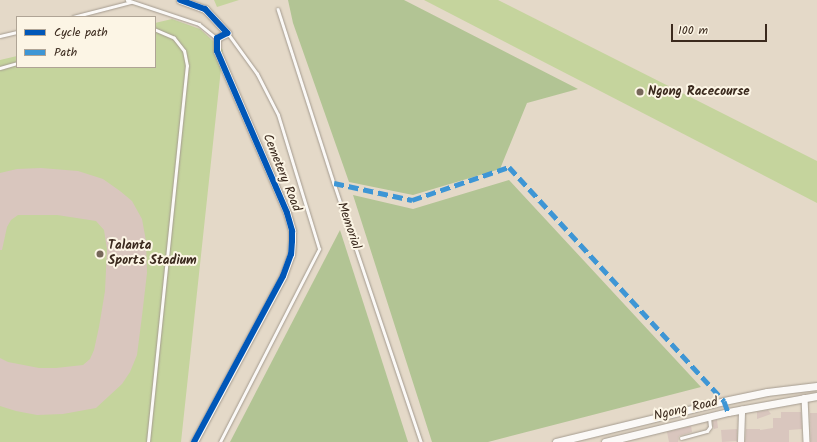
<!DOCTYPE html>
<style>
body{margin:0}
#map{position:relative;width:817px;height:442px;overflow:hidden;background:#e4d9c8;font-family:Kalam,sans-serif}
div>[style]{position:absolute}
.green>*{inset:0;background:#c5d49d}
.forest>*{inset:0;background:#b2c494}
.building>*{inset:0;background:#d9c6be}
.roads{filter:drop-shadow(0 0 1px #a49b8f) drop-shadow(0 0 1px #a49b8f)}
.lane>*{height:2.5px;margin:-1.25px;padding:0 1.25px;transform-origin:1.25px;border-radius:1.25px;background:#fbf9f7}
.street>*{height:5.5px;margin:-2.75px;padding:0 2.75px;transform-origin:2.75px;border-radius:2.75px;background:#fbf9f7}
.secondary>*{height:7px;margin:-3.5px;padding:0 3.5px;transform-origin:3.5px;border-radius:3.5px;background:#fbf9f7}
.quiet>*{height:5px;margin-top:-2.5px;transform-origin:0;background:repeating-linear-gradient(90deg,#3e96d5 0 10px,transparent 0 15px)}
.cycleway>*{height:6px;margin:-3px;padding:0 3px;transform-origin:3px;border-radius:3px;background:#0057b8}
.dots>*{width:11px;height:11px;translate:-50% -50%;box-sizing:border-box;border:2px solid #fcf5e5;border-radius:50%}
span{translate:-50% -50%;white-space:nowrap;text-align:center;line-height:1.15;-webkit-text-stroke:4px #fcf5e5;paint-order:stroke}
.poi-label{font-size:13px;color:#3b2a1e;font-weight:700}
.left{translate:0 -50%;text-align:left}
.street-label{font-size:13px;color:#3b2a1e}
.legend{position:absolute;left:16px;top:16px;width:140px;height:52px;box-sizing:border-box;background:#fcf5e5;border:1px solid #afa495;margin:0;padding:5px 7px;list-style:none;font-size:12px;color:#3b2a1e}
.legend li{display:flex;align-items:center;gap:8px;height:20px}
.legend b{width:20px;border:1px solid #afa495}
.scale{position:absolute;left:671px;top:24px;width:96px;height:18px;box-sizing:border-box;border:2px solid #3b2a1e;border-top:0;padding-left:5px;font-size:12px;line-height:14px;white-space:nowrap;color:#3b2a1e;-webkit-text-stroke:3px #fcf5e5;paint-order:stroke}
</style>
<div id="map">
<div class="green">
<div style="clip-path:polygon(214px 0,239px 0,217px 7px)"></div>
<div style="clip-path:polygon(424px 0,498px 0,817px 161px,817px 203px)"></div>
<div style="clip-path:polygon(172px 19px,200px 29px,223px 50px,181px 442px,0 442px,0 60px,17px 56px,17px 67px,155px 67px,155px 23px)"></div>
</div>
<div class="forest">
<div style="clip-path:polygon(288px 0,404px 0,578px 89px,527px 103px,500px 169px,413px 195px,349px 182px,293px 23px)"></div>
<div style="clip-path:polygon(509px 180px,701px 387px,488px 442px,432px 442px,353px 195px,413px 209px)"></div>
<div style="clip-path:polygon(340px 230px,408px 442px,230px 442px)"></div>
</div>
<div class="building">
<div style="clip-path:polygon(41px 168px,78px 171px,103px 179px,120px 191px,132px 201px,142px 219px,146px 241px,147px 273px,142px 316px,137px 355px,130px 372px,122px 384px,96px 408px,63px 414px,37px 415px,16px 411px,0 406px,0 358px,8px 362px,39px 368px,56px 368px,83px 365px,90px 359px,94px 350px,99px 327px,105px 291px,107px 249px,104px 230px,96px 221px,57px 215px,18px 215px,11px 220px,7px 227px,2px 250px,0 250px,0 173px,17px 169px)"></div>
<div style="clip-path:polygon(768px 410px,771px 414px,757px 419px,757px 412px)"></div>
<div style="clip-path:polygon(781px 412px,801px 412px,802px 429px,789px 430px,789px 442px,745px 442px,746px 429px,760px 429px,760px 430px,773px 428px,773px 418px,781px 418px)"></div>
<div style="clip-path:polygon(810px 413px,817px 413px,817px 442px,811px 442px)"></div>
<div style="clip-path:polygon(717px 420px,718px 428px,714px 429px,712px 421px)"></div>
<div style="clip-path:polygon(691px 426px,692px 432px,679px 436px,678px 442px,669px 442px,667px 432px)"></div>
<div style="clip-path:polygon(737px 429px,737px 441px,722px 442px,721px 430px)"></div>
</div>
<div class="roads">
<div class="lane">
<div style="left:127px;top:0;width:76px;rotate:18.4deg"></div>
<div style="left:199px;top:24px;width:22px;rotate:39deg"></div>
<div style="left:278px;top:9px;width:183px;rotate:72.2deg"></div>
<div style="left:334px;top:183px;width:273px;rotate:71.4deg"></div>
<div style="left:73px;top:17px;width:60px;rotate:-14.5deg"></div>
<div style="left:0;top:36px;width:17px;rotate:-13deg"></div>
<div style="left:0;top:68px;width:18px;rotate:-16deg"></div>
<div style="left:681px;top:438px;width:27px;rotate:-15deg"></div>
<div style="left:707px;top:431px;width:5px;rotate:-53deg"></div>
<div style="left:710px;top:427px;width:10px;rotate:-96deg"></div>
<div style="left:148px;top:442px;width:378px;rotate:-84.1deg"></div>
<div style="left:187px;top:66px;width:15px;rotate:-101deg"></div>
<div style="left:184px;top:51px;width:16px;rotate:-128deg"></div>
<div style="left:174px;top:38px;width:21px;rotate:-157deg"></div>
<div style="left:220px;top:442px;width:217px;rotate:-62.8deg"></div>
<div style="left:319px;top:249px;width:140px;rotate:-107deg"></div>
<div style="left:278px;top:115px;width:46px;rotate:-117.1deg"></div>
<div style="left:257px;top:74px;width:49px;rotate:-125.9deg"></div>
</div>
<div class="street">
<div style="left:805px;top:398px;width:44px;rotate:87.4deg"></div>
<div style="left:741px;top:442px;width:32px;rotate:-88deg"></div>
</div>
<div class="secondary">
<div style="left:180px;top:0;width:27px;rotate:20deg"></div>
<div style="left:205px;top:9px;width:33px;rotate:47deg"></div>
<div style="left:227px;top:33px;width:11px;rotate:153deg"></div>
<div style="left:217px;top:38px;width:13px;rotate:90deg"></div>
<div style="left:217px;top:51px;width:176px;rotate:66.6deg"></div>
<div style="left:287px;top:213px;width:19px;rotate:74deg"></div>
<div style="left:292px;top:231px;width:10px;rotate:90deg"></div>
<div style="left:292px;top:241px;width:13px;rotate:94deg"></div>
<div style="left:291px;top:254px;width:23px;rotate:110deg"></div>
<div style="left:283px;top:276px;width:188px;rotate:118.2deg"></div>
<div style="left:556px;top:442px;width:173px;rotate:-13.7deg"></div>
<div style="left:724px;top:401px;width:44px;rotate:-11.8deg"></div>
<div style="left:767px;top:392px;width:50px;rotate:-6.8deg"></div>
<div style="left:605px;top:442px;width:127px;rotate:-13.7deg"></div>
<div style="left:728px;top:412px;width:90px;rotate:-10.2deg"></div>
</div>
</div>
<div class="quiet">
<div style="left:334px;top:183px;width:80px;rotate:12.3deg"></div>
<div style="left:412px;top:200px;width:102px;rotate:-18.8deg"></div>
<div style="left:509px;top:167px;width:318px;rotate:47.4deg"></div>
<div style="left:724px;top:401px;width:12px;rotate:70deg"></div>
</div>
<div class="cycleway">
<div style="left:180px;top:0;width:27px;rotate:20deg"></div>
<div style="left:205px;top:9px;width:33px;rotate:47deg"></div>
<div style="left:227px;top:33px;width:11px;rotate:153deg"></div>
<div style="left:217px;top:38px;width:13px;rotate:90deg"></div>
<div style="left:217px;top:51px;width:176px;rotate:66.6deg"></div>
<div style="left:287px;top:213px;width:19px;rotate:74deg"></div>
<div style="left:292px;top:231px;width:10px;rotate:90deg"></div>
<div style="left:292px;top:241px;width:13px;rotate:94deg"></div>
<div style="left:291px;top:254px;width:23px;rotate:110deg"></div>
<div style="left:283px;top:276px;width:188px;rotate:118.2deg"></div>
</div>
<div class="dots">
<div style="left:640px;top:92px;background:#76675a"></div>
<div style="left:100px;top:254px;background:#76675a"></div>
</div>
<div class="poi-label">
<span class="left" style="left:648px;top:92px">Ngong Racecourse</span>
<span class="left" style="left:108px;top:254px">Talanta<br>Sports Stadium</span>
</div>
<div class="street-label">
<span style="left:281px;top:173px;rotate:68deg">Cemetery Road</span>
<span style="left:348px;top:226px;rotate:71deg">Memorial</span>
<span style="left:686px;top:410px;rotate:-13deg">Ngong Road</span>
</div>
<ul class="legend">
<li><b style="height:5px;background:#0057b8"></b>Cycle path</li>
<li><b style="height:5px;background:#3e96d5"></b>Path</li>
</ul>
<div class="scale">100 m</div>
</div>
